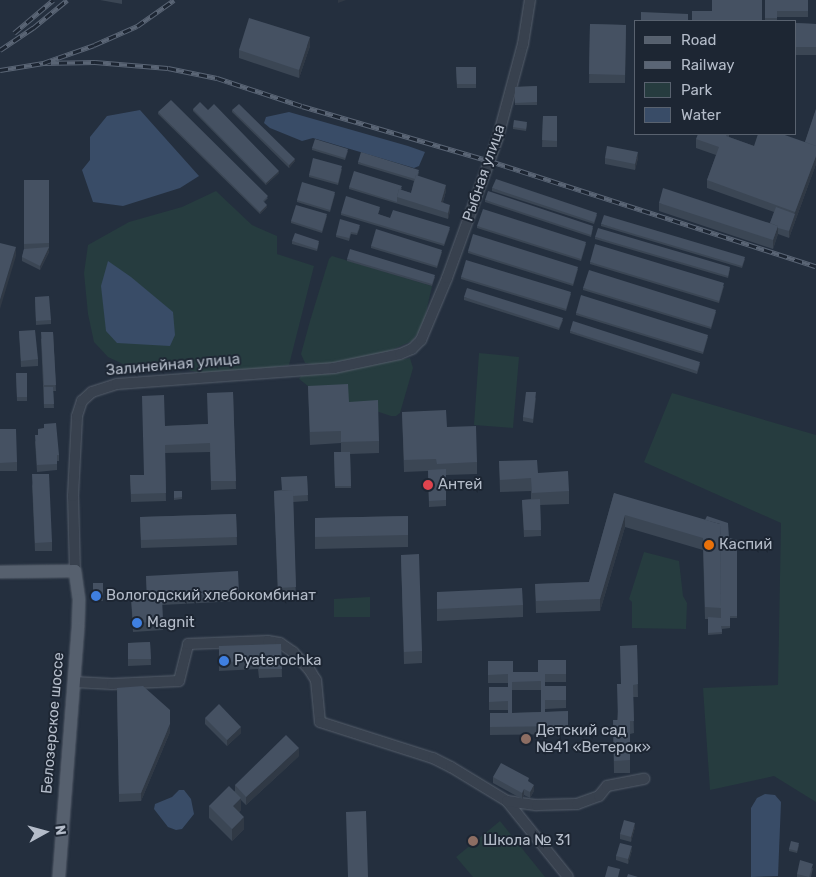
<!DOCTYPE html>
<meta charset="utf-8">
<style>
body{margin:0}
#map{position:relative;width:816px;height:877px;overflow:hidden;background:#242f3e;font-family:Rubik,sans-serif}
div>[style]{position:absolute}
.green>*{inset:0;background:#263c3f}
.water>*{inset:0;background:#394c67}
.roads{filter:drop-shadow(0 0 1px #565f6c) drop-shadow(0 0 1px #565f6c)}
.minor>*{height:10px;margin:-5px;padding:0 5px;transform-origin:5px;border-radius:5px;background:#38414e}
.major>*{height:12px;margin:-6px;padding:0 6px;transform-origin:6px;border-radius:6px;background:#56606e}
.rail>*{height:4.5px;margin-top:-2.25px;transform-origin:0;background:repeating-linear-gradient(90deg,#1d2633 0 8px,#5a6575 0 16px);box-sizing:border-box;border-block:1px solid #5a6575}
.wall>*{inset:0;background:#3b4654}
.shaded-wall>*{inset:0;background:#303945}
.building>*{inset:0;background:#455162}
.dots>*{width:14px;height:14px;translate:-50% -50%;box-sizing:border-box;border:2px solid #1d2633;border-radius:50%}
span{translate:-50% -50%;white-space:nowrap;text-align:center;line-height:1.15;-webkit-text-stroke:4px #1d2633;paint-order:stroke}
.street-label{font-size:15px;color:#b4bcc9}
.poi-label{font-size:15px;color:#b4bcc9}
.left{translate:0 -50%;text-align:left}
.legend{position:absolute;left:634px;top:20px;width:162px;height:115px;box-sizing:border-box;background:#1d2633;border:1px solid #59626f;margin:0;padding:6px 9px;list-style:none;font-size:15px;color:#b4bcc9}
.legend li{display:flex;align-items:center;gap:10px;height:25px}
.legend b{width:25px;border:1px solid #59626f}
.north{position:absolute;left:20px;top:807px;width:50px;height:50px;-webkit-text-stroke:4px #1d2633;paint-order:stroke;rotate:83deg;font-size:14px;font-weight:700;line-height:20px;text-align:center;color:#b4bcc9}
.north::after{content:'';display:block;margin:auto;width:18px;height:22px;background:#b4bcc9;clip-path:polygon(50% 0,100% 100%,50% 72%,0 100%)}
</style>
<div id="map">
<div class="green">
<div style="clip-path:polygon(216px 191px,252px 225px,277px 236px,277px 254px,314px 266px,289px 365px,243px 372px,205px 374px,172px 366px,123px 364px,108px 357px,94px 342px,88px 314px,84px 273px,88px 245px,129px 222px,182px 207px)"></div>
<div style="clip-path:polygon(332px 256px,432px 286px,425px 317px,418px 333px,412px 341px,387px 352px,346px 361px,317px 365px,305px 363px,301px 354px,310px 321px,329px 259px)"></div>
<div style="clip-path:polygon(479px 353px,519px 357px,513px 428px,474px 425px)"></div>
<div style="clip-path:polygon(410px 358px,413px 368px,400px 413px,396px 416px,391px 416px,337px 398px,308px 386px,299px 379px,301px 376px)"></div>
<div style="clip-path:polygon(672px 393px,816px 435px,816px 802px,774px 776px,710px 790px,703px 688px,778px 685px,781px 523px,644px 462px)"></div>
<div style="clip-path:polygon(644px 552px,679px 561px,683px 596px,687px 603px,686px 629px,632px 628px,632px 602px,629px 599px)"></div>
<div style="clip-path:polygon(370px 597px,370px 617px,334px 617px,334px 599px)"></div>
<div style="clip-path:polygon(500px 821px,545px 877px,473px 877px,456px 857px)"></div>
</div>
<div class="water">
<div style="clip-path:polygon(140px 110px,199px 176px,180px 188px,123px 206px,93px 202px,82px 170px,90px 160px,90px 137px,107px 116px)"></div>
<div style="clip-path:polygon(289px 112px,408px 146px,425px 152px,419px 166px,414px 168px,313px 138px,302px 141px,270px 128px,264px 123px,266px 117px)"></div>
<div style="clip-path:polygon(108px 261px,131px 277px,173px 312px,175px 335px,170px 346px,117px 343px,106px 331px,101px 286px)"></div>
<div style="clip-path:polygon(179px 790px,184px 790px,191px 799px,194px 814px,182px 829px,176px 830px,168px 827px,154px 809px,155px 804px,172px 797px)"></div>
<div style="clip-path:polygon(765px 794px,775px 795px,781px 802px,778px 876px,751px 877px,751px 808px,757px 798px)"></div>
</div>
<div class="roads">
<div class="minor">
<div style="left:75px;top:571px;width:75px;rotate:-91.5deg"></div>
<div style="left:73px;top:496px;width:80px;rotate:-87.1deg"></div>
<div style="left:77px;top:416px;width:16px;rotate:-72deg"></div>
<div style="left:82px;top:401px;width:13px;rotate:-42deg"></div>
<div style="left:92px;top:392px;width:26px;rotate:-18deg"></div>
<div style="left:117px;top:384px;width:218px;rotate:-4.2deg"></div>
<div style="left:334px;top:368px;width:67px;rotate:-12deg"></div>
<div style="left:400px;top:354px;width:13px;rotate:-23deg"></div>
<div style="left:412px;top:349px;width:13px;rotate:-45deg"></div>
<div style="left:421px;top:340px;width:67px;rotate:-67.2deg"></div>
<div style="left:447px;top:278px;width:150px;rotate:-70.1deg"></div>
<div style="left:498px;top:137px;width:96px;rotate:-75deg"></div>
<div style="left:523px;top:44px;width:45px;rotate:-81deg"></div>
<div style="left:74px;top:682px;width:38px;rotate:3deg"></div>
<div style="left:112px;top:684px;width:67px;rotate:-2.6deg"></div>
<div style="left:179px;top:681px;width:38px;rotate:-76deg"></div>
<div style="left:188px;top:644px;width:80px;rotate:-2.1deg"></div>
<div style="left:268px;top:641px;width:12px;rotate:9deg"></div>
<div style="left:280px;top:643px;width:16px;rotate:35deg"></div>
<div style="left:293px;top:652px;width:23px;rotate:47deg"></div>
<div style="left:309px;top:669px;width:13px;rotate:58deg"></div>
<div style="left:316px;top:680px;width:42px;rotate:84.6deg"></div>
<div style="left:320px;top:722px;width:119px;rotate:17.7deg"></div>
<div style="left:433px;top:758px;width:20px;rotate:27deg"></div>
<div style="left:451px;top:767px;width:66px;rotate:31.3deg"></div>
<div style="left:507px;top:801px;width:97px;rotate:51.2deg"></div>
<div style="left:507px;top:801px;width:30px;rotate:8deg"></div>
<div style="left:537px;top:805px;width:40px;rotate:-1.4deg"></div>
<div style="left:577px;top:804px;width:23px;rotate:-20deg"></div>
<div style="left:599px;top:796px;width:13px;rotate:-51deg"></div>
<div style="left:607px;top:786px;width:38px;rotate:-11deg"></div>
</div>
<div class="major">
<div style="left:0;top:572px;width:75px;rotate:-0.8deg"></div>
<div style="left:75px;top:571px;width:29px;rotate:82deg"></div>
<div style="left:79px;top:600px;width:28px;rotate:92deg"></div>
<div style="left:78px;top:628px;width:250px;rotate:94.4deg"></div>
</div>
</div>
<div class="rail">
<div style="left:14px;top:33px;width:51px;rotate:-40.2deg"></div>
<div style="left:0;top:50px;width:40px;rotate:-34deg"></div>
<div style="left:33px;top:28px;width:44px;rotate:-39.5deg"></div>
<div style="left:43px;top:63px;width:52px;rotate:-1.1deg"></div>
<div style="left:95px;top:62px;width:73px;rotate:4.7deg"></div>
<div style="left:168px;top:68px;width:50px;rotate:11.5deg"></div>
<div style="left:217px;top:78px;width:89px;rotate:18.2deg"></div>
<div style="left:302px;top:106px;width:196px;rotate:16.3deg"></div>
<div style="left:490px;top:161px;width:342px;rotate:17.9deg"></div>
<div style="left:0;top:70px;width:44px;rotate:-9.2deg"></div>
<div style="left:43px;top:63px;width:54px;rotate:-19.4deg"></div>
<div style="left:94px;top:45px;width:47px;rotate:-23.8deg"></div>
<div style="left:137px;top:26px;width:45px;rotate:-35.1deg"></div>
</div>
<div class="wall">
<div style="clip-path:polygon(100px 0,122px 0,122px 4px)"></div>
<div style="clip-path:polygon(765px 0,816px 0,808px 0,808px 17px,777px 17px,777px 21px,765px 21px)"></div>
<div style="clip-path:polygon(795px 23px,816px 24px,816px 55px,795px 55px)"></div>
<div style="clip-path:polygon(590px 24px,626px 25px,625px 83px,589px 83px)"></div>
<div style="clip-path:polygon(310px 46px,299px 78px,239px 58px,239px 50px)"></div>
<div style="clip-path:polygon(456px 67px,476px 67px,476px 88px,457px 88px)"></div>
<div style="clip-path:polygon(537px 86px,537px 105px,515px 105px,515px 87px)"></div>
<div style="clip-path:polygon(193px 109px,208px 110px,279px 173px,266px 185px,193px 111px)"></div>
<div style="clip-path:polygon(816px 109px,816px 164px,789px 238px,778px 234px,773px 249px,659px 211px,659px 203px,770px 223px,774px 212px,707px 188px,707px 180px,716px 155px,696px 148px,696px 139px,729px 134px,729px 137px,754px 146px,805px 142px)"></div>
<div style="clip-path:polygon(232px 110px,295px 161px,289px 168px,232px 112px)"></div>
<div style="clip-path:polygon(158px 112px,268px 198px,264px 202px,267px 207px,260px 214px,158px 114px)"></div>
<div style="clip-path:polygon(543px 116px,557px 116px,557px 147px,542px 147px)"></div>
<div style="clip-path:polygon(527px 124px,526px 131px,513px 129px,513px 127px)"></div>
<div style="clip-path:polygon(312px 148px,348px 151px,345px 160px,312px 150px)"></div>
<div style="clip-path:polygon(605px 158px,638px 158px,635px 170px,605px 164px)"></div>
<div style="clip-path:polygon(358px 162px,419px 172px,418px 176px,446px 191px,443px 202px,450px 211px,448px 219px,349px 189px,349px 187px,402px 188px,401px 190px,411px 193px,414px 181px,358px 164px)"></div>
<div style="clip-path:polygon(342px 169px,338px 185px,309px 177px,309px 175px)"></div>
<div style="clip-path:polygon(24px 180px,49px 180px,49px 252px,40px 270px,22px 261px,22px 257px,24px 249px)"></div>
<div style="clip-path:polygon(492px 188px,597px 215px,594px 224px,492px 191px)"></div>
<div style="clip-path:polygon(335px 194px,330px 212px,297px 202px,297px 200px)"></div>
<div style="clip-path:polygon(485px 200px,593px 228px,591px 237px,485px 202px)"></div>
<div style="clip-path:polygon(380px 209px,378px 214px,390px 218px,450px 229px,444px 246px,341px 215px,341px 213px)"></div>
<div style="clip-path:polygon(327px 216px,322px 233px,291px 223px,291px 221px)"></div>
<div style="clip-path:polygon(601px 224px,745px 259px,742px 268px,601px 226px)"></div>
<div style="clip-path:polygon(477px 226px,586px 244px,581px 261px,477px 228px)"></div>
<div style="clip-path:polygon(360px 227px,357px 235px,351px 234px,349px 241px,336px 237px,336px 235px)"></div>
<div style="clip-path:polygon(595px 237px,730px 269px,728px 278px,595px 239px)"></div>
<div style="clip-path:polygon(292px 241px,319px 243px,317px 251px,292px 244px)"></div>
<div style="clip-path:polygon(371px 246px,442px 252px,437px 268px,371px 248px)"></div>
<div style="clip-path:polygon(468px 251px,578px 269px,573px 286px,468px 253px)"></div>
<div style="clip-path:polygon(347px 259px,435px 277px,432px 286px,347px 261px)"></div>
<div style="clip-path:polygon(590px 262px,724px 286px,719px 303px,590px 264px)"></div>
<div style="clip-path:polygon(461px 277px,571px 294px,566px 311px,461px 279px)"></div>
<div style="clip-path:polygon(583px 288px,716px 312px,711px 329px,583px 290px)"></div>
<div style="clip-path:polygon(35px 297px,51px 320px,51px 324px,36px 325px)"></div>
<div style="clip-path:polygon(464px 297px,563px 320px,559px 330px,464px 300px)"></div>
<div style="clip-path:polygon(576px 313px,708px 337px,703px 354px,576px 315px)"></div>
<div style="clip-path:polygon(19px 331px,38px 359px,38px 366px,21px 367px)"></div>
<div style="clip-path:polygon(570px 331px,700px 364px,697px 374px,570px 333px)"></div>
<div style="clip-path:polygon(53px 332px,56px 391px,53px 391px,54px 408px,44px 408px,41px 339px)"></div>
<div style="clip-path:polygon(16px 373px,27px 373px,27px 401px,17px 401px)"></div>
<div style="clip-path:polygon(308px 386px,349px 402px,379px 441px,379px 453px,350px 454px,351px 488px,335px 488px,334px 452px,341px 452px,341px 443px,310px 445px)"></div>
<div style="clip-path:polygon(233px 392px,236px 489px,211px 490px,210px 452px,165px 453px,166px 501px,131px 502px,130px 475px,144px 475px,165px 426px,208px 424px)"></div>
<div style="clip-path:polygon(536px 397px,533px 423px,523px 421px,523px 417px)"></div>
<div style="clip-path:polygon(402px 412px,447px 427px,477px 462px,477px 474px,446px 475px,446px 506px,429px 507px,428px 471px,404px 472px)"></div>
<div style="clip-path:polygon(0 429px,17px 462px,17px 471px,0 471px)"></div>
<div style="clip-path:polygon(35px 441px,59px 455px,59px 461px,57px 461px,57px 470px,37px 472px)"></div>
<div style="clip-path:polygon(499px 461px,538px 473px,569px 491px,569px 504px,540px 505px,541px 536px,524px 537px,522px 500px,531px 499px,531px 491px,500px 492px)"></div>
<div style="clip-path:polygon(307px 476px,308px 501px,293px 502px,296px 600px,278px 600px,274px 491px,281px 490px)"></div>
<div style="clip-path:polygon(32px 483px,52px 542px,52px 551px,35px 551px)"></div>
<div style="clip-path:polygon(174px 491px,182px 491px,182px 499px,174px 500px)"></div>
<div style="clip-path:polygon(614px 493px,729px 538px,737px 540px,737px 618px,730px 618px,730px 628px,722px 629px,722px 634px,708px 635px,708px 619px,705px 619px,703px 550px,625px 527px,600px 611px,536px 613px,535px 584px,589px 582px)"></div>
<div style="clip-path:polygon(236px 514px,237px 545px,141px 548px,140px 517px)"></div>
<div style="clip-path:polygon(408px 516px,408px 547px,315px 549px,315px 518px)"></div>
<div style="clip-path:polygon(401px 555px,422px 651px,422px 663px,404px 664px)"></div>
<div style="clip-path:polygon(146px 576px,239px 593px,239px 601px,162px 605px,163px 630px,133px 632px,131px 597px,147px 597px)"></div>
<div style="clip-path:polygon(93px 583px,103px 583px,103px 601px,93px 601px)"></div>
<div style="clip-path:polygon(437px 592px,523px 605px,523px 617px,437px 621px)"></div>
<div style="clip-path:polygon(150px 642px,151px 665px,128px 666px,128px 643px)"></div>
<div style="clip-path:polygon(281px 644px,282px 677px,259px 678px,258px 669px,219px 671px,219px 646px)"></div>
<div style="clip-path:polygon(637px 645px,638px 697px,633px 697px,634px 733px,630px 734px,630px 773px,614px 773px,613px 720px,617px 720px,621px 684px)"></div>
<div style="clip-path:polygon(evenodd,566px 660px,566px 682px,545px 682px,545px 686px,566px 686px,566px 708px,545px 709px,545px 712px,568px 711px,568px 734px,490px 735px,490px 713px,508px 713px,508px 710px,489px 710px,489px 687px,508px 687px,508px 683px,488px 683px,488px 661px,513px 672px,538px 672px,566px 660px,512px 690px,541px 690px,541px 712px,512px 713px,512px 690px)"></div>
<div style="clip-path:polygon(117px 688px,170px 732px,141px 801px,119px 802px)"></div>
<div style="clip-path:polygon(205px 718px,241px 733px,227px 746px,205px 724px)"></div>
<div style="clip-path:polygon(299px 756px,246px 805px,241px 800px,241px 810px,239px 812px,244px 829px,232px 841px,209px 818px,209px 806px,235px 791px,235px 785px)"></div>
<div style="clip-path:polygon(493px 777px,529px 782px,534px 791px,530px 798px,524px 795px,522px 799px,493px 783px)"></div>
<div style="clip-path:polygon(635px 827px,631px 842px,620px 839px,620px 834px)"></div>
<div style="clip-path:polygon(799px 845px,797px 853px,789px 851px,789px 849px)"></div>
<div style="clip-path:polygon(632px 850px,628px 864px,616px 860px,616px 856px)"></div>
<div style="clip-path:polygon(813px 868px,811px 877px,797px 877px,797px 874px)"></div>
</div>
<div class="shaded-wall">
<div style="clip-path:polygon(338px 0,346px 0,338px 3px)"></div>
<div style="clip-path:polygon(310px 37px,310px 46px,299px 78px,299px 70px)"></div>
<div style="clip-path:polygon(638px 152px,638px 158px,635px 170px,635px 164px)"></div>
<div style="clip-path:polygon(816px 156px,816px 164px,789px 238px,789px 231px,795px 212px)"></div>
<div style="clip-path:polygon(295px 159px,295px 161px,289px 168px,289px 165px)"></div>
<div style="clip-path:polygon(279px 171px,279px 173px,266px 185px,266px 183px)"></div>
<div style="clip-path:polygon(446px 185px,446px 191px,441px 208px,441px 202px)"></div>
<div style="clip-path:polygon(267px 205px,267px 207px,260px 214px,260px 212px)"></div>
<div style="clip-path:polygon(450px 205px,450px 211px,448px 219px,448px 213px)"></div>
<div style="clip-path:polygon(778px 226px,778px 234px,773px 249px,773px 240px)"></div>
<div style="clip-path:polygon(16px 247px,16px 256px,0 309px,0 300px)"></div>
<div style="clip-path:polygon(49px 247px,49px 252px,40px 270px,40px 266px)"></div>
<div style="clip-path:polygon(625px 515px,625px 527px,600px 611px,600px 599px)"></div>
<div style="clip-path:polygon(170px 724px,170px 732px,141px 801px,141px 793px)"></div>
<div style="clip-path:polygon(241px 727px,241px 733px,227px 746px,227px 740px)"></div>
<div style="clip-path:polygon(299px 748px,299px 756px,246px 805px,246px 797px)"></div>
<div style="clip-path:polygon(534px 785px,534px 791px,530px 798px,530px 792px)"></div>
<div style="clip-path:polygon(524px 789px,524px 795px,522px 799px,522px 793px)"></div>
<div style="clip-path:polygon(241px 798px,241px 810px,233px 818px,233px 806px)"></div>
<div style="clip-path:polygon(244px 817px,244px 829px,232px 841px,232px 829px)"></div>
<div style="clip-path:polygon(635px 823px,635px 827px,631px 842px,631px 837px)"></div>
<div style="clip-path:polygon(632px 846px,632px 850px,628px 864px,628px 859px)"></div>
</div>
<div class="building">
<div style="clip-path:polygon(712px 0,762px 0,762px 21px,692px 21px,692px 11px,712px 11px)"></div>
<div style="clip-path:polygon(765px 0,808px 0,808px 11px,777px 11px,777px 18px,765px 18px)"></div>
<div style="clip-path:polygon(641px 12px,688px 14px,688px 21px,641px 21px)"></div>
<div style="clip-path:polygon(249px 18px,310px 37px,299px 70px,239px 50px)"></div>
<div style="clip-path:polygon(795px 23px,816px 24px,816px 47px,795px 47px)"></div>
<div style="clip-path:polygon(590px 24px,626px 25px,625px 75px,589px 74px)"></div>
<div style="clip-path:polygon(456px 67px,476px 67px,476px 84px,457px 84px)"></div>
<div style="clip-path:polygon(537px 86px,537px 102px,515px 103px,515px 87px)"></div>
<div style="clip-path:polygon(171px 100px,268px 196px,263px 201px,267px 205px,260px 212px,158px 112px)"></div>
<div style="clip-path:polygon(200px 102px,208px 110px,214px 104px,279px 171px,266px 183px,193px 109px)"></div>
<div style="clip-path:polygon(239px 104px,295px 159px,289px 165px,232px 110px)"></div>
<div style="clip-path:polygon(816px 109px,816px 146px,805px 142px)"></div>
<div style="clip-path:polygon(543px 116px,557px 116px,557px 141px,542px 140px)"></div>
<div style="clip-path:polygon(514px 120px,527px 122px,526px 129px,513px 127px)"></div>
<div style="clip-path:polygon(698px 134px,727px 134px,726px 136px,754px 146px,758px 134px,782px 134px,816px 146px,816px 156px,795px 212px,707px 180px,719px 147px,696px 139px)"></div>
<div style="clip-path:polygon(315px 139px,348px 149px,345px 158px,312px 148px)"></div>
<div style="clip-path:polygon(607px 146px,638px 152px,635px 164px,605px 158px)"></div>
<div style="clip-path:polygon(361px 152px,419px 170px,417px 176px,416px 175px,415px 179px,358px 162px)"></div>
<div style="clip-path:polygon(313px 158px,342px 166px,338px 183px,309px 175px)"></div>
<div style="clip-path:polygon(354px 171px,402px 186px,400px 190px,399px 189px,397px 197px,397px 202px,349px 187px)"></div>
<div style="clip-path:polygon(416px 175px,446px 185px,441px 202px,450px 205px,448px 213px,397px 197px,399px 189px,411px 193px)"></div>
<div style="clip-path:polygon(496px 179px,597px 213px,594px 222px,492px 188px)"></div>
<div style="clip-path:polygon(24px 180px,49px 180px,49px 243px,24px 244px)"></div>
<div style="clip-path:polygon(302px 182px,335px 192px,330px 210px,297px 200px)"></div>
<div style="clip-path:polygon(663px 188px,778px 226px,773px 240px,659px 203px)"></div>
<div style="clip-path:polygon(488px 191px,593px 226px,591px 235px,485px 200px)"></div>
<div style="clip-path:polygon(346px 196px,380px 207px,378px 214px,390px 218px,393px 210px,450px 227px,444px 244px,341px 213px)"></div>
<div style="clip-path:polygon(296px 205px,327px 214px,322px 231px,291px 221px)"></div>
<div style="clip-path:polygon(776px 207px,795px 214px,789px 231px,778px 228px,778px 226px,770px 223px)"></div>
<div style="clip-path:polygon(483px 209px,586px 242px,581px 259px,477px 226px)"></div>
<div style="clip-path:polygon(604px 215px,745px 257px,742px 266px,601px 224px)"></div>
<div style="clip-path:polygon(340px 219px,360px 225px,357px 233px,351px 232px,349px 238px,336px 235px)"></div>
<div style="clip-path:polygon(598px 228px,730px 267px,728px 276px,595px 237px)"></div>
<div style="clip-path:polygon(376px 229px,442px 250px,437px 266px,371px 246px)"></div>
<div style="clip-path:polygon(295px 233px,319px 241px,317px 249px,292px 241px)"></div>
<div style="clip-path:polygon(473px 234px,578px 267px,573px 284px,468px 251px)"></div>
<div style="clip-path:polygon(0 243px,16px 247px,0 300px)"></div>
<div style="clip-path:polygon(595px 244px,724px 283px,719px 301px,590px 262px)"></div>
<div style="clip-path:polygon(49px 247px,40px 266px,22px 257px,24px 249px)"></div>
<div style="clip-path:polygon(350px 249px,435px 275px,432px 284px,347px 259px)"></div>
<div style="clip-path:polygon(466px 260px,571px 292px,566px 309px,461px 277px)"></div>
<div style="clip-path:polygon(589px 270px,716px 310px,711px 327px,583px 288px)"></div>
<div style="clip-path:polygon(467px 288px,563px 318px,559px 328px,464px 297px)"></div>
<div style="clip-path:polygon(581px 295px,708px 335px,703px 352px,576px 313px)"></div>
<div style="clip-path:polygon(49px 296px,51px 320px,36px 321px,35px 297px)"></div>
<div style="clip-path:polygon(573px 321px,700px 362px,697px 371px,570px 331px)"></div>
<div style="clip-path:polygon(35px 330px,38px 359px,21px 361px,19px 331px)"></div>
<div style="clip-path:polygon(41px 332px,53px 332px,56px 385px,44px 385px)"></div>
<div style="clip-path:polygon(16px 373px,27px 373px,27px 397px,17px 397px)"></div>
<div style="clip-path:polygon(348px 384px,349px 402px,378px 400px,379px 441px,341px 442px,341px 431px,310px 432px,308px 386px)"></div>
<div style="clip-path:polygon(44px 387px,53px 387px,54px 404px,44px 404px)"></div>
<div style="clip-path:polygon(233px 392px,236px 481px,211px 481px,210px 443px,165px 445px,166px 493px,131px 494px,130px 475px,144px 475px,142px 396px,164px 395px,165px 426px,208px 424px,207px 393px)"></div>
<div style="clip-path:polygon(526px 392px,536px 392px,533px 419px,523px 417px)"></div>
<div style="clip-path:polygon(446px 410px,447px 427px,476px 426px,477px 462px,437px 464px,436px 459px,404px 460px,402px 412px)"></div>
<div style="clip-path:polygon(56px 423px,59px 455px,57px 455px,57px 464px,37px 465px,35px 435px,38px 435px,38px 429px,44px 428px,44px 424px)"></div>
<div style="clip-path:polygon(0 429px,16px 429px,17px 462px,0 463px)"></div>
<div style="clip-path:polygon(334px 452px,350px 452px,351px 486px,335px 486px)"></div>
<div style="clip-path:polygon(537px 460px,538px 473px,568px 471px,569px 491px,532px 493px,531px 478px,500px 480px,499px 461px)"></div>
<div style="clip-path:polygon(446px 469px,446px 500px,429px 501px,428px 470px)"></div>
<div style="clip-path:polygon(32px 474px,49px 474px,52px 542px,35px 543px)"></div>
<div style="clip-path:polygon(307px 476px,308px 495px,293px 496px,293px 490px,282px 490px,281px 477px)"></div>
<div style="clip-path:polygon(293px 490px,296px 587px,278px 588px,274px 491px)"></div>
<div style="clip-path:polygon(174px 491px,182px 491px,182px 497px,174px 498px)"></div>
<div style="clip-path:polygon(614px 493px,720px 524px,721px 608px,705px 607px,703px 538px,625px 515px,600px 599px,536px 601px,535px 584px,589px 582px)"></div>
<div style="clip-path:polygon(540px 499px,541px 530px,524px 530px,522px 500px)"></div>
<div style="clip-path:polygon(236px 514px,237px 537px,141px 540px,140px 517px)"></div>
<div style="clip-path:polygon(408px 516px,408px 535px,315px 537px,315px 518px)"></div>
<div style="clip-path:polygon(707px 516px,728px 523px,729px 538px,737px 540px,737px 616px,730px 616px,730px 626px,721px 626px,722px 632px,708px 633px,708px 617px,721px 618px,721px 608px,720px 524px,705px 520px)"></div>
<div style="clip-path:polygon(419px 554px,422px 651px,404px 652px,401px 555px)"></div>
<div style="clip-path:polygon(238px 571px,239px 593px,162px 597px,163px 622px,133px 623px,131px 597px,147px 597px,146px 576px)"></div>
<div style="clip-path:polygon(93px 583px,103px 583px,103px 596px,93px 596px)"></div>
<div style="clip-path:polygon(522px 588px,523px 605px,437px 609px,437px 592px)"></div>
<div style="clip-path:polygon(150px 642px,151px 659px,128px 659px,128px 643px)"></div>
<div style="clip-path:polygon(281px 644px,282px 669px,259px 669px,258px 661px,219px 662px,219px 646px)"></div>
<div style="clip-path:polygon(637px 645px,638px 684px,633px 685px,634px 721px,630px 721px,630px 760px,614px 761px,613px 720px,618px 720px,617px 684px,621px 684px,620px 646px)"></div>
<div style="clip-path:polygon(evenodd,538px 660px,566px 660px,566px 674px,545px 674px,545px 686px,566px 686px,566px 700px,545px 700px,545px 712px,568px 711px,568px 726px,490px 727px,490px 713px,508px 713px,508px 701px,489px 702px,489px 687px,508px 687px,508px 674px,488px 675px,488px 661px,513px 661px,513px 672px,538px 672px,538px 660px,541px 681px,541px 712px,512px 713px,512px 682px,541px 681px)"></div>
<div style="clip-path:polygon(143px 686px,170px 710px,170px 724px,141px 793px,119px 794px,117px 688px)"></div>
<div style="clip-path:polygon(219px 704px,241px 727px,227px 740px,205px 718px)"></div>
<div style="clip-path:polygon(286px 735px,299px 748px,246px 797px,235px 785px)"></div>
<div style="clip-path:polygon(501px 763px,529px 778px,528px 781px,534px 785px,530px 792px,524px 789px,522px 793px,493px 777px)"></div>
<div style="clip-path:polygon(229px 786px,241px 798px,233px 806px,244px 817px,232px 829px,209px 806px)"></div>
<div style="clip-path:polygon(366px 811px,368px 877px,348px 877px,346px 812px)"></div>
<div style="clip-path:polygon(624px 820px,635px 823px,631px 837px,620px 834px)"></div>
<div style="clip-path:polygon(791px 841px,799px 843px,797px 851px,789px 849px)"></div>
<div style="clip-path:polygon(620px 843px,632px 846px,628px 859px,616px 856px)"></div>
<div style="clip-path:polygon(800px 860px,813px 864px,809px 877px,797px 874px)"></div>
<div style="clip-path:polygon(608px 866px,620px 869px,618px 877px,605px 877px)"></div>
<div style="clip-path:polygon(628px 874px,638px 877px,627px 877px)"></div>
</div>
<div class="dots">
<div style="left:428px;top:485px;background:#e0444e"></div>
<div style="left:709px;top:545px;background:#e8710a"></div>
<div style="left:96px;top:596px;background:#3f7fe0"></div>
<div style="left:137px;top:623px;background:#3f7fe0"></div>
<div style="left:224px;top:661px;background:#3f7fe0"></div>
<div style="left:526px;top:739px;background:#8d6e63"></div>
<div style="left:473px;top:841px;background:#8d6e63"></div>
</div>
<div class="street-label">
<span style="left:484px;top:173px;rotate:-71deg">Рыбная улица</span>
<span style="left:173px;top:365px;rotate:-5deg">Залинейная улица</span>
<span style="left:53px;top:723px;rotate:-85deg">Белозерское шоссе</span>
</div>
<div class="poi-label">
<span class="left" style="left:438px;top:485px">Антей</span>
<span class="left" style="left:719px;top:545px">Каспий</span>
<span class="left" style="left:106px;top:596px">Вологодский хлебокомбинат</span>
<span class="left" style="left:147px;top:623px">Magnit</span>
<span class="left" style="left:234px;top:661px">Pyaterochka</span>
<span class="left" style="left:536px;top:739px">Детский сад<br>№41 «Ветерок»</span>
<span class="left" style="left:483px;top:841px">Школа № 31</span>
</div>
<ul class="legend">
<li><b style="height:6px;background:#56606e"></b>Road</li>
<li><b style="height:6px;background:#5a6575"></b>Railway</li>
<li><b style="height:14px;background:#263c3f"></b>Park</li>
<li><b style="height:14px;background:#394c67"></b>Water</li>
</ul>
<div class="north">N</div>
</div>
